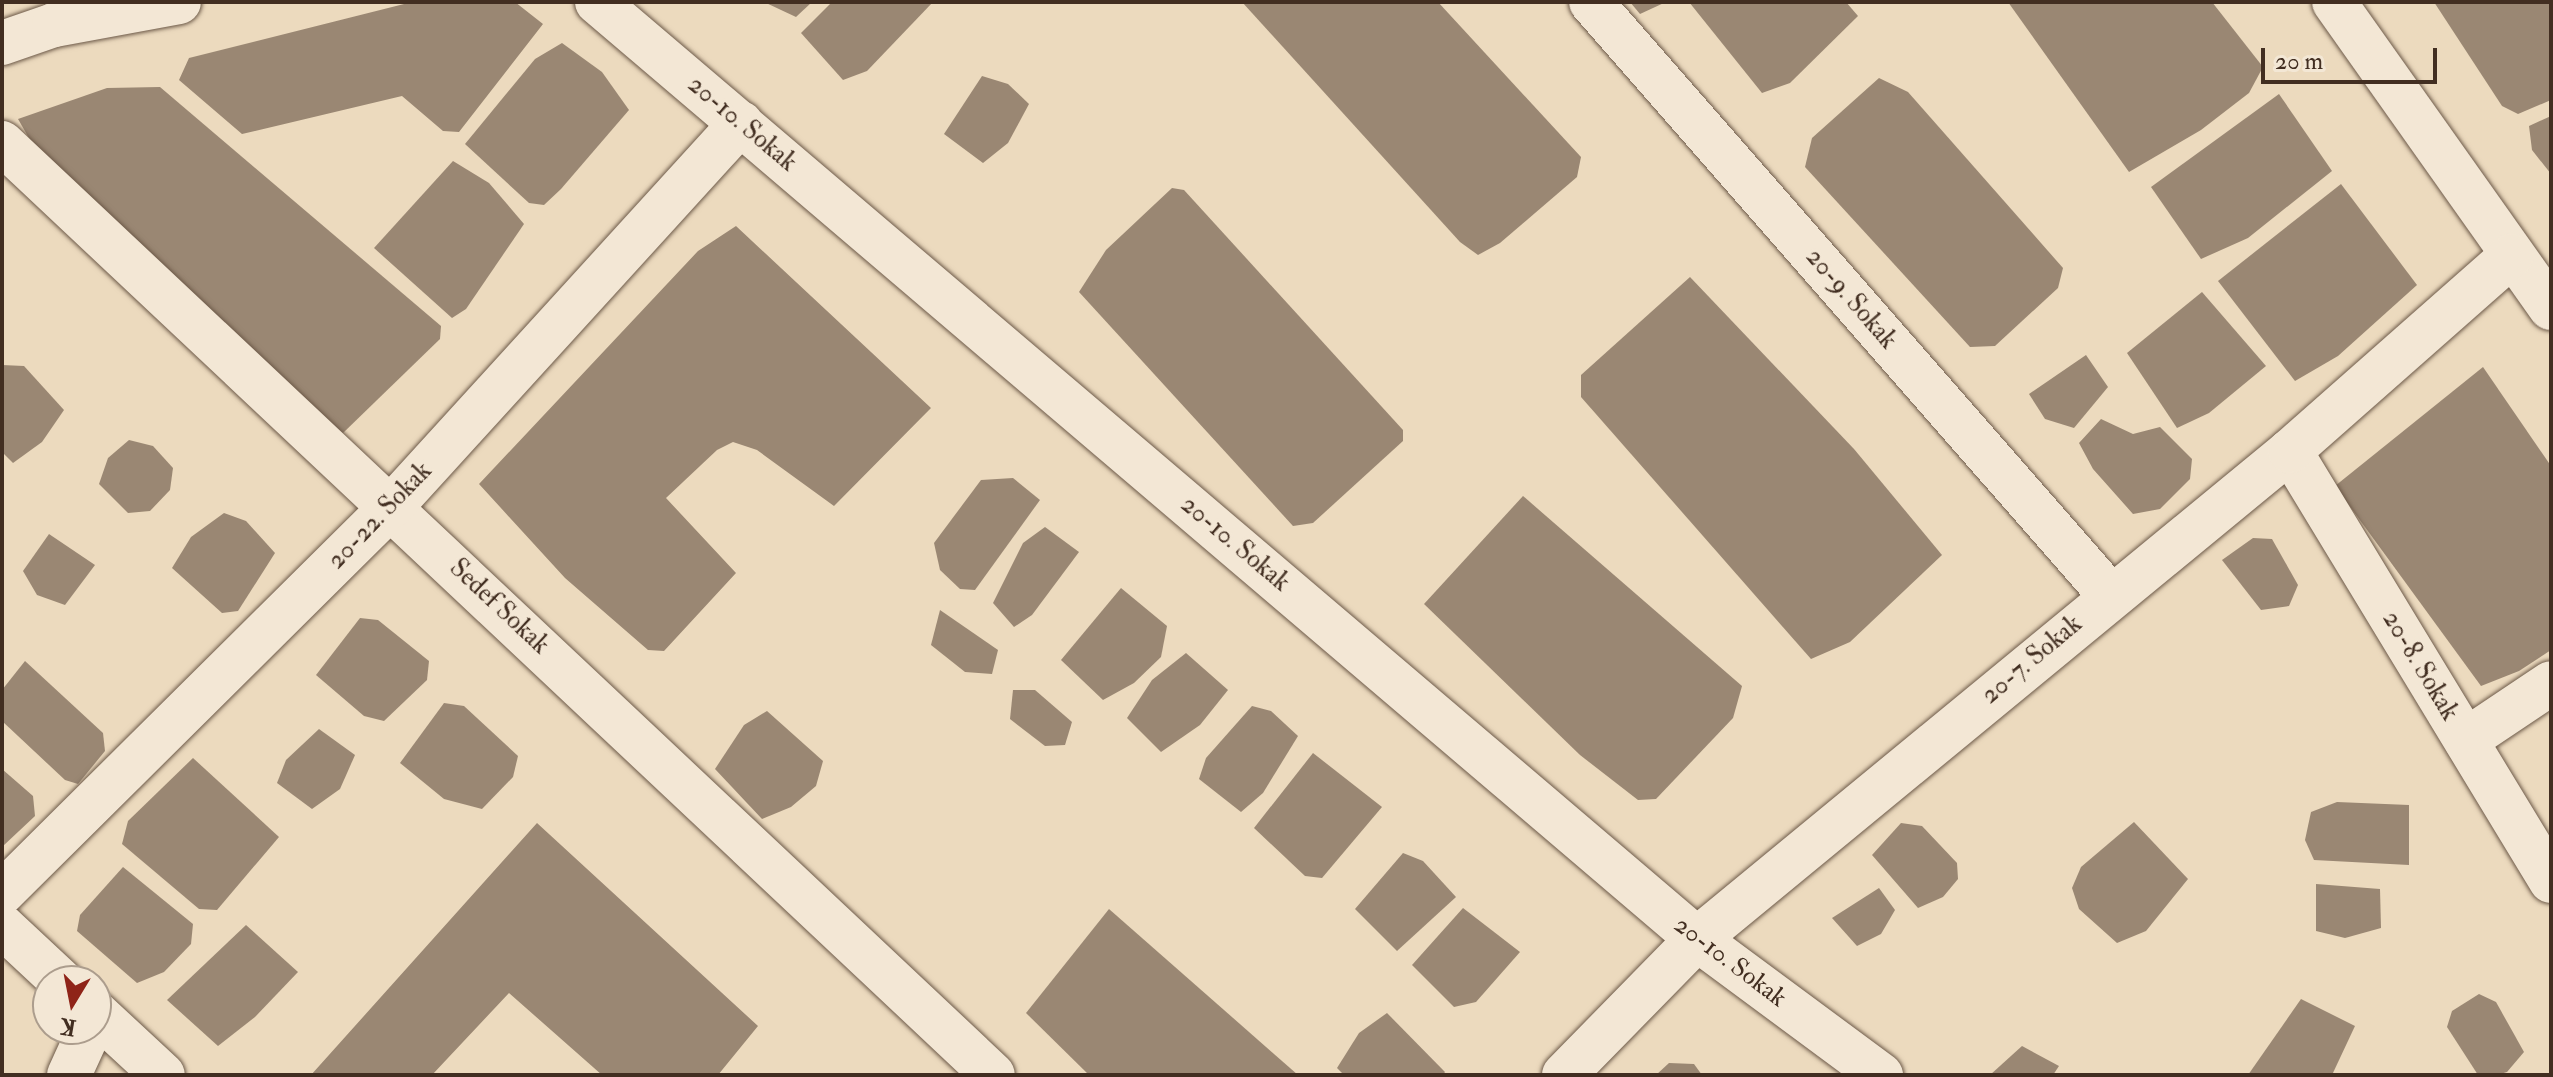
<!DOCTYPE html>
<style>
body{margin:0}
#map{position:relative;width:2553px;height:1077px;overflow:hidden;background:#ecdabe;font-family:"IM FELL Double Pica",serif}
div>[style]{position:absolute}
.building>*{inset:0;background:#9a8773}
.roads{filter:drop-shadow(0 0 2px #6c5948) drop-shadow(0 0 2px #6c5948)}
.minor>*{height:44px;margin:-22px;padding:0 22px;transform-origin:22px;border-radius:22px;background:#f3e7d5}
span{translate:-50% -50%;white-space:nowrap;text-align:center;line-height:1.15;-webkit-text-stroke:6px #f3e7d5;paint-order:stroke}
.street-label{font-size:26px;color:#422e21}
.frame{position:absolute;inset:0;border:4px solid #422e21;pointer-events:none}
.north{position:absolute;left:32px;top:965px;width:80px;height:80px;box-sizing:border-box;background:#f3e7d5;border:2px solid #ac9d8d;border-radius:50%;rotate:190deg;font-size:22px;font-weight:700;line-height:32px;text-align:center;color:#422e21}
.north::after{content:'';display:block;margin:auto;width:28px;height:36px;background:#8f2418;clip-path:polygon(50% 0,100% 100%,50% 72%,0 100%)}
.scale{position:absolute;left:2261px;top:48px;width:176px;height:36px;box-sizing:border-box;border:4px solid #422e21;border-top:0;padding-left:10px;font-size:24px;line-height:28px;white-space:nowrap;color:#422e21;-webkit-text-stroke:6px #f3e7d5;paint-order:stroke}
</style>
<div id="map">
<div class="building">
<div style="clip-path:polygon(412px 2px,515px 2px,543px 24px,459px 132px,443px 131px,402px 96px,242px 134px,179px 80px,189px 58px)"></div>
<div style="clip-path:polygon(764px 2px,812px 2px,796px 17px)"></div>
<div style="clip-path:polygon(832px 2px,933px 2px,867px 71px,843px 80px,801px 33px)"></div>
<div style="clip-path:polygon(1242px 2px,1438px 2px,1581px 157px,1577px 177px,1500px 243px,1478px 255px,1460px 242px)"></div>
<div style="clip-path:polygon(1630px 2px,1666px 2px,1640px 14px)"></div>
<div style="clip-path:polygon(1689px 2px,1846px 2px,1858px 16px,1790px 83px,1762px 93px)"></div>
<div style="clip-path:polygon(2008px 2px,2212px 2px,2263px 67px,2249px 93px,2201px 130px,2129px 172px)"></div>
<div style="clip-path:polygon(2434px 2px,2551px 2px,2551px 100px,2518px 114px,2502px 106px)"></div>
<div style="clip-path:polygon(562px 43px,602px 72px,629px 110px,561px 189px,544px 205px,529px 203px,465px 144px,535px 59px)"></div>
<div style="clip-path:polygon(982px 76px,1008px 84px,1029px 104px,1008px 143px,983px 163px,944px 134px)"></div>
<div style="clip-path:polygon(1879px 78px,1908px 92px,2063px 268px,2058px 288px,1995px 346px,1970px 347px,1805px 167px,1812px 138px)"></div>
<div style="clip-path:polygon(160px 87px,441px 326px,440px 339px,343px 433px,313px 423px,37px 152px,18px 119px,107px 88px)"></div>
<div style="clip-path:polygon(2279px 94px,2332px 171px,2248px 238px,2201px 259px,2151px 187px)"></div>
<div style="clip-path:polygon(2551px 116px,2551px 174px,2532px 150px,2529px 126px)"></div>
<div style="clip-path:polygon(453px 161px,489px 183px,524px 224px,466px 309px,452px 318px,374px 248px)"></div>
<div style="clip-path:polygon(2341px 184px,2417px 285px,2338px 356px,2295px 381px,2218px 281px)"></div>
<div style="clip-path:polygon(1172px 188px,1184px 190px,1403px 430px,1403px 441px,1313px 523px,1293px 526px,1079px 292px,1106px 250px)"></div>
<div style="clip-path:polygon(736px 226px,931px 408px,834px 506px,757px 450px,733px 442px,717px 450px,666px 498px,736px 573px,664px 651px,648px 650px,565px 578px,479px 484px,698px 251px)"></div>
<div style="clip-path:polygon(1690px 277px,1854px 449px,1942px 555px,1850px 642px,1811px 659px,1581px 397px,1581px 375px)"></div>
<div style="clip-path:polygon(2202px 292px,2266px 366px,2209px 413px,2177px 428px,2127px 353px)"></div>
<div style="clip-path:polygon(2086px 355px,2108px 387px,2074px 428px,2045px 419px,2029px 394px)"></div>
<div style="clip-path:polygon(2px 365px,24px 366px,64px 410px,42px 442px,13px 463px,2px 452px)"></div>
<div style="clip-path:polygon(2483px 367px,2551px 466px,2551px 650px,2519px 671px,2481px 686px,2335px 486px)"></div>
<div style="clip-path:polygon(2101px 419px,2133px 434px,2160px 427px,2192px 459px,2190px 479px,2160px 509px,2133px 514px,2093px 469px,2079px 443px)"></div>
<div style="clip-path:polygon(129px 440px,153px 446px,173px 468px,170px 490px,150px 511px,128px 513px,99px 484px,108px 458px)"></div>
<div style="clip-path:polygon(1013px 478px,1040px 500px,975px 590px,960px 589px,940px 570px,934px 543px,981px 480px)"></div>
<div style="clip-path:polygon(1523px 496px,1742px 686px,1733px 718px,1656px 799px,1638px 800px,1580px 755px,1424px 604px)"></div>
<div style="clip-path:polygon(224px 513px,246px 521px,275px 553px,238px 611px,222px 613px,172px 568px,191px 537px)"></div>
<div style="clip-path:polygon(1045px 527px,1079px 552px,1032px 615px,1014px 627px,993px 603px,1023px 543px)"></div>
<div style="clip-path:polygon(49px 534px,95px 565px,65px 605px,37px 595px,23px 571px)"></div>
<div style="clip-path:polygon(2253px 538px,2272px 539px,2298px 585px,2289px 606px,2261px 610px,2222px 560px)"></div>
<div style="clip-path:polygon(1121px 588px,1167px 626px,1161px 657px,1134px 683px,1103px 700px,1061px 660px)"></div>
<div style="clip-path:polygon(940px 610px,998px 650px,992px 674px,965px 672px,931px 645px)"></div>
<div style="clip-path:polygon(360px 618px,378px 620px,429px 661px,427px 680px,384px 721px,364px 716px,316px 675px)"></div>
<div style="clip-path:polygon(1186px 653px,1228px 690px,1200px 725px,1161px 752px,1127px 718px,1152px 680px)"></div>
<div style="clip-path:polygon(25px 661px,103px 733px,105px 751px,78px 784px,65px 780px,2px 721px,2px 690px)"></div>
<div style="clip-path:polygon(1013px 690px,1035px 690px,1072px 722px,1065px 745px,1045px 746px,1010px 719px)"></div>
<div style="clip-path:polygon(444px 703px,464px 706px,518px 756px,513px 777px,482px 809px,444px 799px,400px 763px)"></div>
<div style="clip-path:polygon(1252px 706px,1271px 711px,1298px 736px,1263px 793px,1241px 812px,1199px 779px,1206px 758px)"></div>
<div style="clip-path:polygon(767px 711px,823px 761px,816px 786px,791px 807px,762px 819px,715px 769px,744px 725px)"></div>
<div style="clip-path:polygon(319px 729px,355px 755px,340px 789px,312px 809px,277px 783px,286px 760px)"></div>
<div style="clip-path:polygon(1313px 753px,1382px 807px,1322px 878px,1305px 876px,1254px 828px)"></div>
<div style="clip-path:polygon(193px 758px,279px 837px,217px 910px,199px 909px,122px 844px,128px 821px)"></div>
<div style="clip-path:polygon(2px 769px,33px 796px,35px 816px,2px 847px)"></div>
<div style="clip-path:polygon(2337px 802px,2409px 805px,2409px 865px,2314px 860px,2305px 840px,2311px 812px)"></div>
<div style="clip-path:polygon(2134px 822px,2188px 879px,2146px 931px,2117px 943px,2079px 909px,2072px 888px,2081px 867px)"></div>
<div style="clip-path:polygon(537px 823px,758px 1026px,718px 1075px,602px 1075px,509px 993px,432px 1075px,311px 1075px)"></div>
<div style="clip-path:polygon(1901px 823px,1922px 826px,1957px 863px,1958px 879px,1943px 897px,1918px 908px,1872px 855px)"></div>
<div style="clip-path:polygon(1403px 853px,1423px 861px,1456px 897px,1397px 951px,1355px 909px)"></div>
<div style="clip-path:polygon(123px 867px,193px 924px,191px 944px,164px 972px,137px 983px,77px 931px,80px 915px)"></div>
<div style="clip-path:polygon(2316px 884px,2380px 889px,2381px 928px,2345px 938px,2316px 931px)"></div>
<div style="clip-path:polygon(1879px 888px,1895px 910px,1881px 934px,1857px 946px,1832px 918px)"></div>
<div style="clip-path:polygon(1463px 908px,1520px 952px,1476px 1002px,1454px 1007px,1412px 965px)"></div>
<div style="clip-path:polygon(1109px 909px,1298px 1075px,1089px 1075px,1026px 1013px)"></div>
<div style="clip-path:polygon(246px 925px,298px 972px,255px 1017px,218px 1046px,167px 1000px)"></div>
<div style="clip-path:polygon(2479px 994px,2496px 1002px,2524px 1052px,2507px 1072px,2497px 1075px,2478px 1075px,2447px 1027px,2452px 1011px)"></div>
<div style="clip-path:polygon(2301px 999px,2355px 1026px,2332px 1075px,2248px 1075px)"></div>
<div style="clip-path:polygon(1387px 1013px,1445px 1072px,1443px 1075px,1344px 1075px,1337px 1068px,1359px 1033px)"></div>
<div style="clip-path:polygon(2022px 1046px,2059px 1066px,2053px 1075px,1990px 1075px)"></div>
<div style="clip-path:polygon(1669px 1063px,1694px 1064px,1702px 1075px,1656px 1075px)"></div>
</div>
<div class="roads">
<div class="minor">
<div style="left:597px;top:2px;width:1445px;rotate:40.42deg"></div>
<div style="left:1697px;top:939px;width:229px;rotate:36.5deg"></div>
<div style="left:1591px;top:2px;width:788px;rotate:48.81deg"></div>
<div style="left:2334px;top:2px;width:375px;rotate:54.7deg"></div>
<div style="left:2px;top:43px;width:55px;rotate:-19.1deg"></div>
<div style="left:54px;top:25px;width:127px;rotate:-10.4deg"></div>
<div style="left:2px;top:143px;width:1360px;rotate:43.24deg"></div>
<div style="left:2290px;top:451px;width:503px;rotate:58.74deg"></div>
<div style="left:2466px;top:740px;width:102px;rotate:-33.8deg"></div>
<div style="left:2px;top:893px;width:549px;rotate:-44.78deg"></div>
<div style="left:392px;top:506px;width:518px;rotate:-47.66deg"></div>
<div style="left:2px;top:926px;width:81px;rotate:43deg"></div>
<div style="left:96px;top:1013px;width:91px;rotate:42.8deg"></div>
<div style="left:69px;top:1075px;width:51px;rotate:-65.5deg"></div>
<div style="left:1564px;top:1075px;width:190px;rotate:-45.6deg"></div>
<div style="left:1697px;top:939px;width:768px;rotate:-39.45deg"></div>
<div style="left:2290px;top:451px;width:295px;rotate:-41.4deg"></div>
</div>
</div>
<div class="street-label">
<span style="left:742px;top:124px;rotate:40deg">20-10. Sokak</span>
<span style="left:1851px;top:299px;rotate:49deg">20-9. Sokak</span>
<span style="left:380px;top:516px;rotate:-46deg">20-22. Sokak</span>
<span style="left:1235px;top:544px;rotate:40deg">20-10. Sokak</span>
<span style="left:499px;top:607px;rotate:43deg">Sedef Sokak</span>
<span style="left:2032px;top:660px;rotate:-40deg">20-7. Sokak</span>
<span style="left:2420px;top:666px;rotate:59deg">20-8. Sokak</span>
<span style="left:1730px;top:962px;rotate:37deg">20-10. Sokak</span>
</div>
<div class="frame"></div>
<div class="north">K</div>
<div class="scale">20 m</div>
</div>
